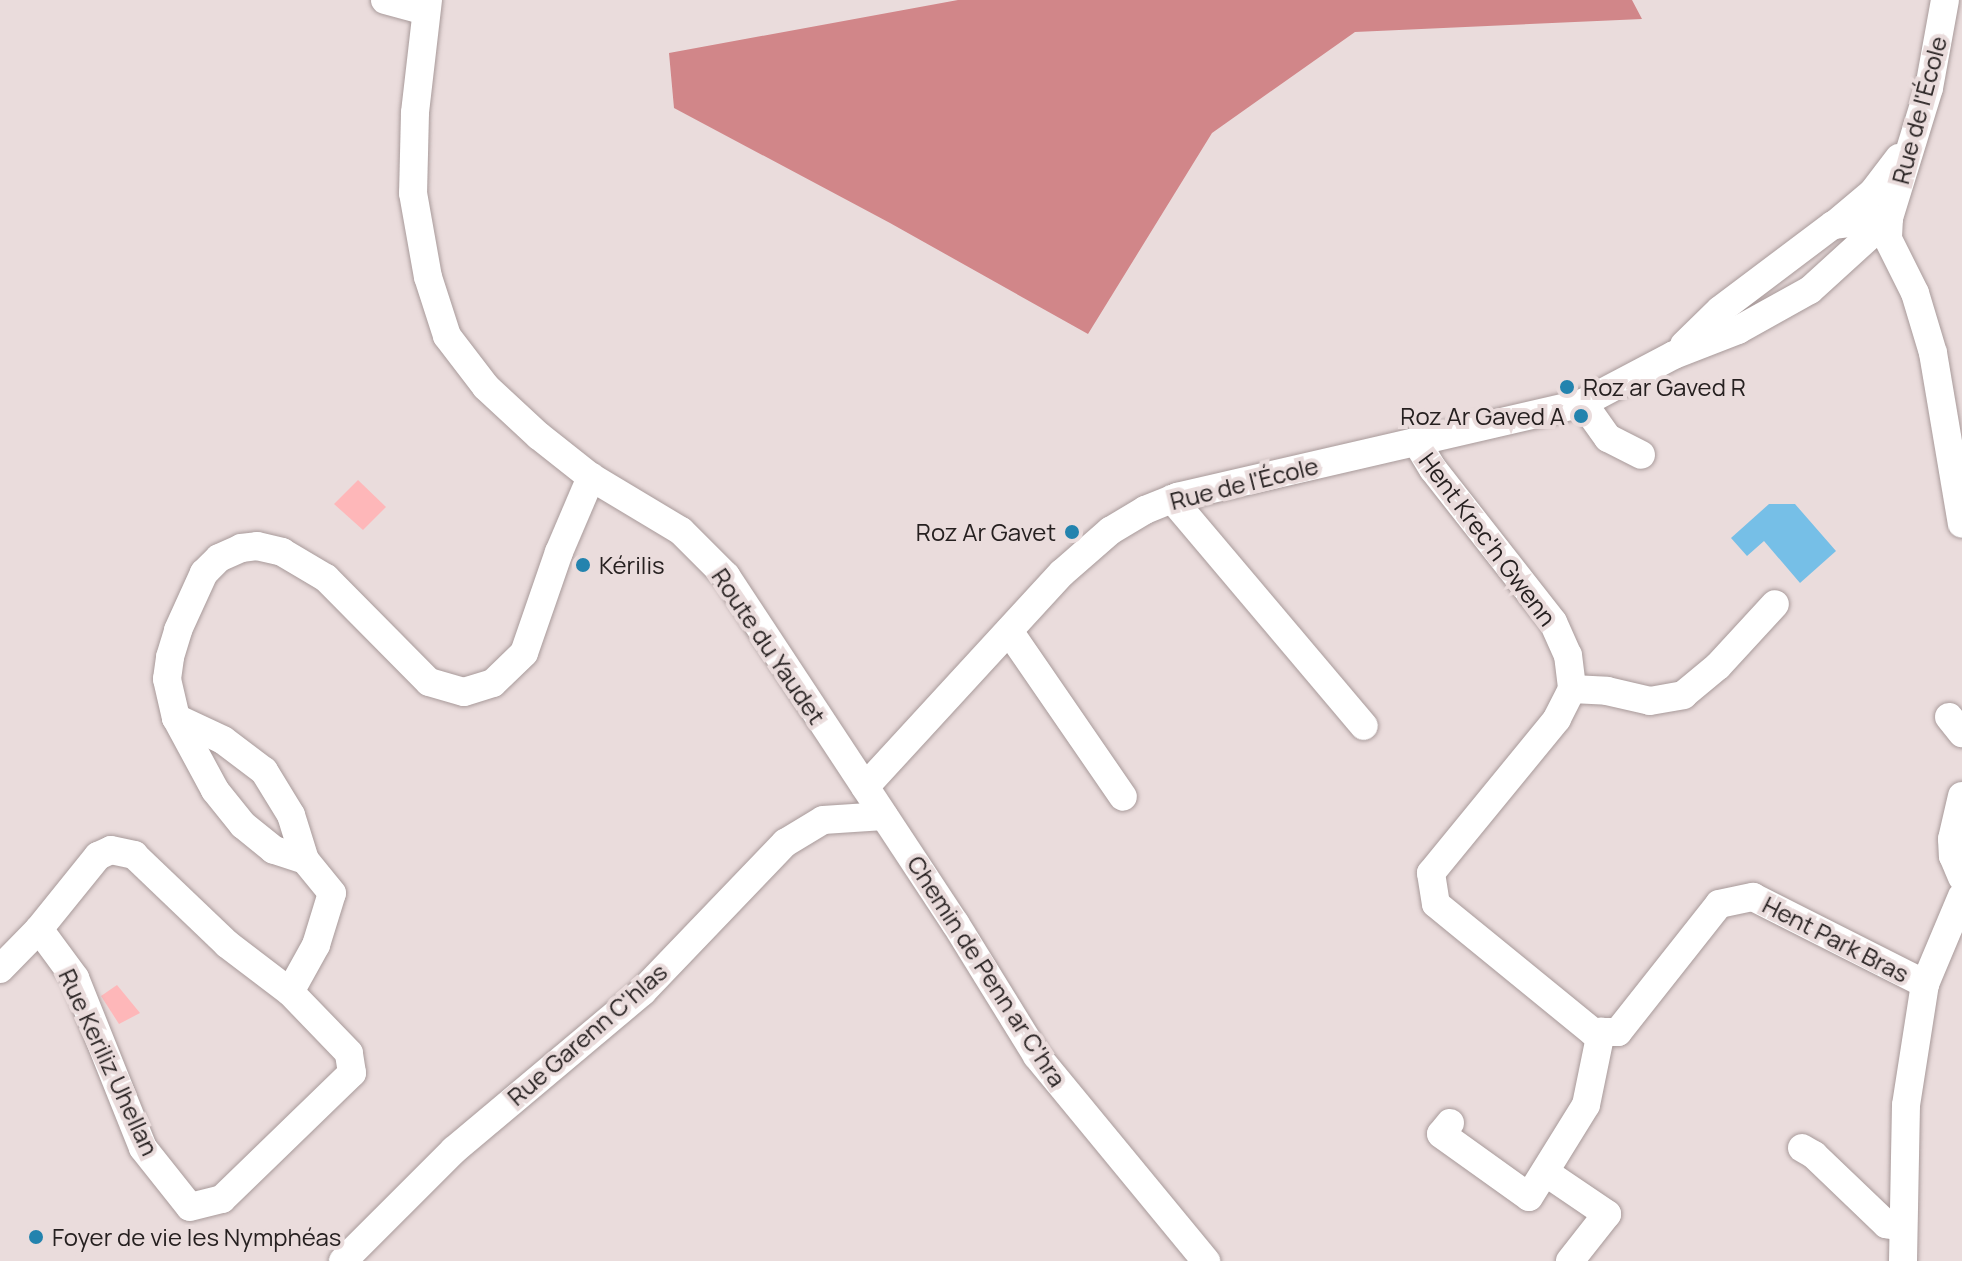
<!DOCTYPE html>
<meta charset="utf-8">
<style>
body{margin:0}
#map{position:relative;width:1962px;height:1261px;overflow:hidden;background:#eadcdc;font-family:Manrope,sans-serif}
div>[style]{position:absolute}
.green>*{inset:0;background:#feb7b9}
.forest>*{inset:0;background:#d18689}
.water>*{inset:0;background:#76bfe7}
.roads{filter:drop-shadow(0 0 2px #a89a9a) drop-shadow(0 0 2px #a89a9a)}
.minor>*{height:28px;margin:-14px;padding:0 14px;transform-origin:14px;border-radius:14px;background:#fff}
.dots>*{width:22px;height:22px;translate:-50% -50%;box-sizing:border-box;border:4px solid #eadcdc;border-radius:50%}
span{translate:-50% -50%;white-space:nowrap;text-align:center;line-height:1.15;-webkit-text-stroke:8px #eadcdc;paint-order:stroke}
.street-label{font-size:24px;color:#262020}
.poi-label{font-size:24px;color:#262020}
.left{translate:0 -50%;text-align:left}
.right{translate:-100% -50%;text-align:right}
</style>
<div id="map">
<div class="green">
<div style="clip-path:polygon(358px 480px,386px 507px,363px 530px,334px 504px)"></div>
<div style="clip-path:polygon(117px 985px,140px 1013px,119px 1024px,101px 996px)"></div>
</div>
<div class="forest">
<div style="clip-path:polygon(958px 0,1632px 0,1642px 19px,1355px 32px,1212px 133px,1088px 334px,890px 223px,674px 108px,669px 53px)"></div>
</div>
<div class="water">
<div style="clip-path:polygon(1769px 504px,1795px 504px,1836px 551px,1800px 583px,1764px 541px,1747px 556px,1731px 538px)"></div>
</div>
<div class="roads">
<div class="minor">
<div style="left:385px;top:0;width:42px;rotate:15deg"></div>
<div style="left:428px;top:0;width:114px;rotate:96.6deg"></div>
<div style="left:415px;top:113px;width:80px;rotate:91.4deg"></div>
<div style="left:413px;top:193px;width:85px;rotate:79.9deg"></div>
<div style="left:428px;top:277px;width:62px;rotate:72.1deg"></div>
<div style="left:447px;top:336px;width:64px;rotate:52.6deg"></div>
<div style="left:486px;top:387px;width:72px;rotate:42.8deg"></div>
<div style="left:539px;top:436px;width:66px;rotate:38.3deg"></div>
<div style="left:591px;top:477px;width:105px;rotate:31deg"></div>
<div style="left:681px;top:531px;width:64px;rotate:45deg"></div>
<div style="left:726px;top:576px;width:416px;rotate:56.6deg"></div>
<div style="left:955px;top:923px;width:156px;rotate:58.3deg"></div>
<div style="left:1037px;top:1056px;width:266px;rotate:50.5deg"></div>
<div style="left:1889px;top:218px;width:21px;rotate:93deg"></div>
<div style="left:1888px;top:239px;width:60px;rotate:63.4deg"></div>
<div style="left:1915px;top:293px;width:63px;rotate:73.3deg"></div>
<div style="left:1933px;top:353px;width:173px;rotate:80.4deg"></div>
<div style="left:1834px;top:225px;width:51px;rotate:-40.2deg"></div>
<div style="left:1873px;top:192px;width:43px;rotate:-52.6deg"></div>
<div style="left:1684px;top:345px;width:50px;rotate:-44.2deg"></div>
<div style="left:1720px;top:310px;width:141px;rotate:-37deg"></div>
<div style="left:1833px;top:225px;width:56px;rotate:-7.1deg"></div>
<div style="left:1583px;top:403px;width:43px;rotate:54.5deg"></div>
<div style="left:1608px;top:438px;width:37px;rotate:27deg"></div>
<div style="left:1416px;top:441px;width:33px;rotate:59deg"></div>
<div style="left:1433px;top:469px;width:194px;rotate:51.9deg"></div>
<div style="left:1553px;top:622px;width:36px;rotate:66deg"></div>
<div style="left:1568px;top:655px;width:34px;rotate:83deg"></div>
<div style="left:1572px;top:689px;width:34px;rotate:117deg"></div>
<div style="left:1557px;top:719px;width:199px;rotate:129.3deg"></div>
<div style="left:1431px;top:873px;width:31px;rotate:81deg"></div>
<div style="left:1436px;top:904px;width:203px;rotate:39.2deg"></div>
<div style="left:1593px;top:1032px;width:25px"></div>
<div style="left:1618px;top:1032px;width:163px;rotate:-51.7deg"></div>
<div style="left:1719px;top:904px;width:35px;rotate:-12deg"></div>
<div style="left:1753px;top:897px;width:193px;rotate:26.8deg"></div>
<div style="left:1172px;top:499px;width:297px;rotate:49.8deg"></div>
<div style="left:1009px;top:631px;width:201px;rotate:55.5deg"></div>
<div style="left:1572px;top:689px;width:35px;rotate:3deg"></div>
<div style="left:1607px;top:691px;width:44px;rotate:13.1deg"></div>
<div style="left:1650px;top:701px;width:34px;rotate:-10deg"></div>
<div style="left:1683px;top:695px;width:45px;rotate:-39.6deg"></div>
<div style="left:1718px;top:666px;width:84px;rotate:-47.4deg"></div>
<div style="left:1949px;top:717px;width:21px;rotate:51deg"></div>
<div style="left:865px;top:787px;width:291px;rotate:-47.4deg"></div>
<div style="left:1062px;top:573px;width:64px;rotate:-41.2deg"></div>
<div style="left:1110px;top:531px;width:41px;rotate:-31deg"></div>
<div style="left:1145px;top:510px;width:35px;rotate:-22deg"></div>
<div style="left:1177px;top:497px;width:417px;rotate:-13deg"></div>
<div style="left:1583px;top:403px;width:103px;rotate:-27.8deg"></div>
<div style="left:1674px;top:355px;width:69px;rotate:-21.3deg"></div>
<div style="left:1738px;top:330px;width:82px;rotate:-29.1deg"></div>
<div style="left:1810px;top:290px;width:107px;rotate:-42.3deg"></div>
<div style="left:1889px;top:218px;width:136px;rotate:-72.9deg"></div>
<div style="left:1929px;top:88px;width:89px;rotate:-79.7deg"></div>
<div style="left:1962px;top:796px;width:44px;rotate:103.1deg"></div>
<div style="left:1952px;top:839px;width:17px;rotate:87deg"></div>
<div style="left:1953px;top:856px;width:23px;rotate:67deg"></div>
<div style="left:305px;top:860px;width:33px;rotate:-162deg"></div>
<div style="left:274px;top:850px;width:40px;rotate:-141deg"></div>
<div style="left:243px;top:825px;width:45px;rotate:-128.7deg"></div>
<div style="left:215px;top:790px;width:82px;rotate:-118.4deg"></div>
<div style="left:176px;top:718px;width:40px;rotate:-103deg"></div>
<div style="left:167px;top:679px;width:22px;rotate:-82deg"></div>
<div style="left:170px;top:657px;width:28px;rotate:-73deg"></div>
<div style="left:178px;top:630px;width:63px;rotate:-65.5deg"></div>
<div style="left:204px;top:573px;width:21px;rotate:-45deg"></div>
<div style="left:219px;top:558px;width:24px;rotate:-24deg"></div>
<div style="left:241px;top:548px;width:16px;rotate:-7deg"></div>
<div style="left:257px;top:546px;width:26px;rotate:13deg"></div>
<div style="left:282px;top:552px;width:51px;rotate:30.6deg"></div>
<div style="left:326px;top:578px;width:146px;rotate:45.3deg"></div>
<div style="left:429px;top:682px;width:36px;rotate:16deg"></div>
<div style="left:464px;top:692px;width:30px;rotate:-17deg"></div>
<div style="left:493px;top:683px;width:43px;rotate:-44.1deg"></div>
<div style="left:524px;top:653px;width:107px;rotate:-70.9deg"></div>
<div style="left:559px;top:552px;width:82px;rotate:-66.9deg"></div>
<div style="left:39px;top:929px;width:61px;rotate:53.7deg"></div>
<div style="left:75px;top:978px;width:183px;rotate:68.2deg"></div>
<div style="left:143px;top:1148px;width:75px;rotate:51.5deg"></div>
<div style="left:190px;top:1207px;width:33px;rotate:-14deg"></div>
<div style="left:222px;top:1199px;width:181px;rotate:-44.1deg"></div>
<div style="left:352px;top:1073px;width:20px;rotate:-99deg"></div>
<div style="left:349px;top:1053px;width:85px;rotate:-134deg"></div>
<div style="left:0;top:969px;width:56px;rotate:-45.7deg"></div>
<div style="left:39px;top:929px;width:94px;rotate:-51.1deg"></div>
<div style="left:98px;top:856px;width:14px;rotate:-25deg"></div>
<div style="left:111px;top:850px;width:24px;rotate:12deg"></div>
<div style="left:134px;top:855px;width:129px;rotate:43.7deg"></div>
<div style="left:227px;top:944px;width:79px;rotate:37.3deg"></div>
<div style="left:290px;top:992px;width:54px;rotate:-61deg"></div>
<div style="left:316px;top:945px;width:54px;rotate:-72.9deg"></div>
<div style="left:332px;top:893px;width:43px;rotate:-129.3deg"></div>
<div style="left:305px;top:860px;width:47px;rotate:-107.3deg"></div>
<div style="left:291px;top:815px;width:52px;rotate:-121.5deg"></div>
<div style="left:264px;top:771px;width:51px;rotate:-142.9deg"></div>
<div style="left:223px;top:740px;width:52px;rotate:-154.9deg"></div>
<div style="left:1450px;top:1123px;width:14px;rotate:129deg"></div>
<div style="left:1441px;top:1134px;width:108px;rotate:35.6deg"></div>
<div style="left:1529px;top:1197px;width:108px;rotate:-58.2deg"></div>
<div style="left:1586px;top:1105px;width:75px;rotate:-78.4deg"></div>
<div style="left:1802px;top:1148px;width:14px;rotate:30deg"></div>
<div style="left:1814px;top:1155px;width:100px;rotate:43.8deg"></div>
<div style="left:1886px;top:1224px;width:16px;rotate:11deg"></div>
<div style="left:1545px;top:1172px;width:75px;rotate:34.1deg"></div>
<div style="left:1607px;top:1214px;width:60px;rotate:128.2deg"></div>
<div style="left:343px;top:1261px;width:157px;rotate:-45deg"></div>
<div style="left:454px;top:1150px;width:246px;rotate:-40deg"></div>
<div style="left:642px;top:992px;width:207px;rotate:-46.2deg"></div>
<div style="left:785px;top:843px;width:44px;rotate:-31.2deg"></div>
<div style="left:823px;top:820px;width:61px;rotate:-3.8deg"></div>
<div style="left:1903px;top:1261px;width:156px;rotate:-88.9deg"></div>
<div style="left:1906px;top:1105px;width:122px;rotate:-81.1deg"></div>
<div style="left:1925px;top:984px;width:95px;rotate:-67.2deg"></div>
</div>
</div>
<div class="dots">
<div style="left:1567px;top:387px;background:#2383ae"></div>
<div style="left:1581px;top:416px;background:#2383ae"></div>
<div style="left:1072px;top:532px;background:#2383ae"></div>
<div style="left:583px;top:565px;background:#2383ae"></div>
<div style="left:36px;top:1237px;background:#2383ae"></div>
</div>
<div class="street-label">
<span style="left:1919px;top:110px;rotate:-75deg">Rue de l'École</span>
<span style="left:1244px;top:483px;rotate:-14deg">Rue de l'École</span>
<span style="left:1488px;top:539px;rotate:53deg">Hent Krec'h Gwenn</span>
<span style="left:769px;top:646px;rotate:56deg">Route du Yaudet</span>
<span style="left:1836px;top:939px;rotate:27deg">Hent Park Bras</span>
<span style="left:987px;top:971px;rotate:57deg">Chemin de Penn ar C'hra</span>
<span style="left:587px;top:1034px;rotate:-41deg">Rue Garenn C'hlas</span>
<span style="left:109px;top:1062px;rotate:65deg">Rue Keriliz Uhellan</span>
</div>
<div class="poi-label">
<span class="left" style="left:1583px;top:387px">Roz ar Gaved R</span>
<span class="right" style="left:1565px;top:416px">Roz Ar Gaved A</span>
<span class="right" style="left:1056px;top:532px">Roz Ar Gavet</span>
<span class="left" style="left:599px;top:565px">Kérilis</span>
<span class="left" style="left:52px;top:1237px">Foyer de vie les Nymphéas</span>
</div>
</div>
